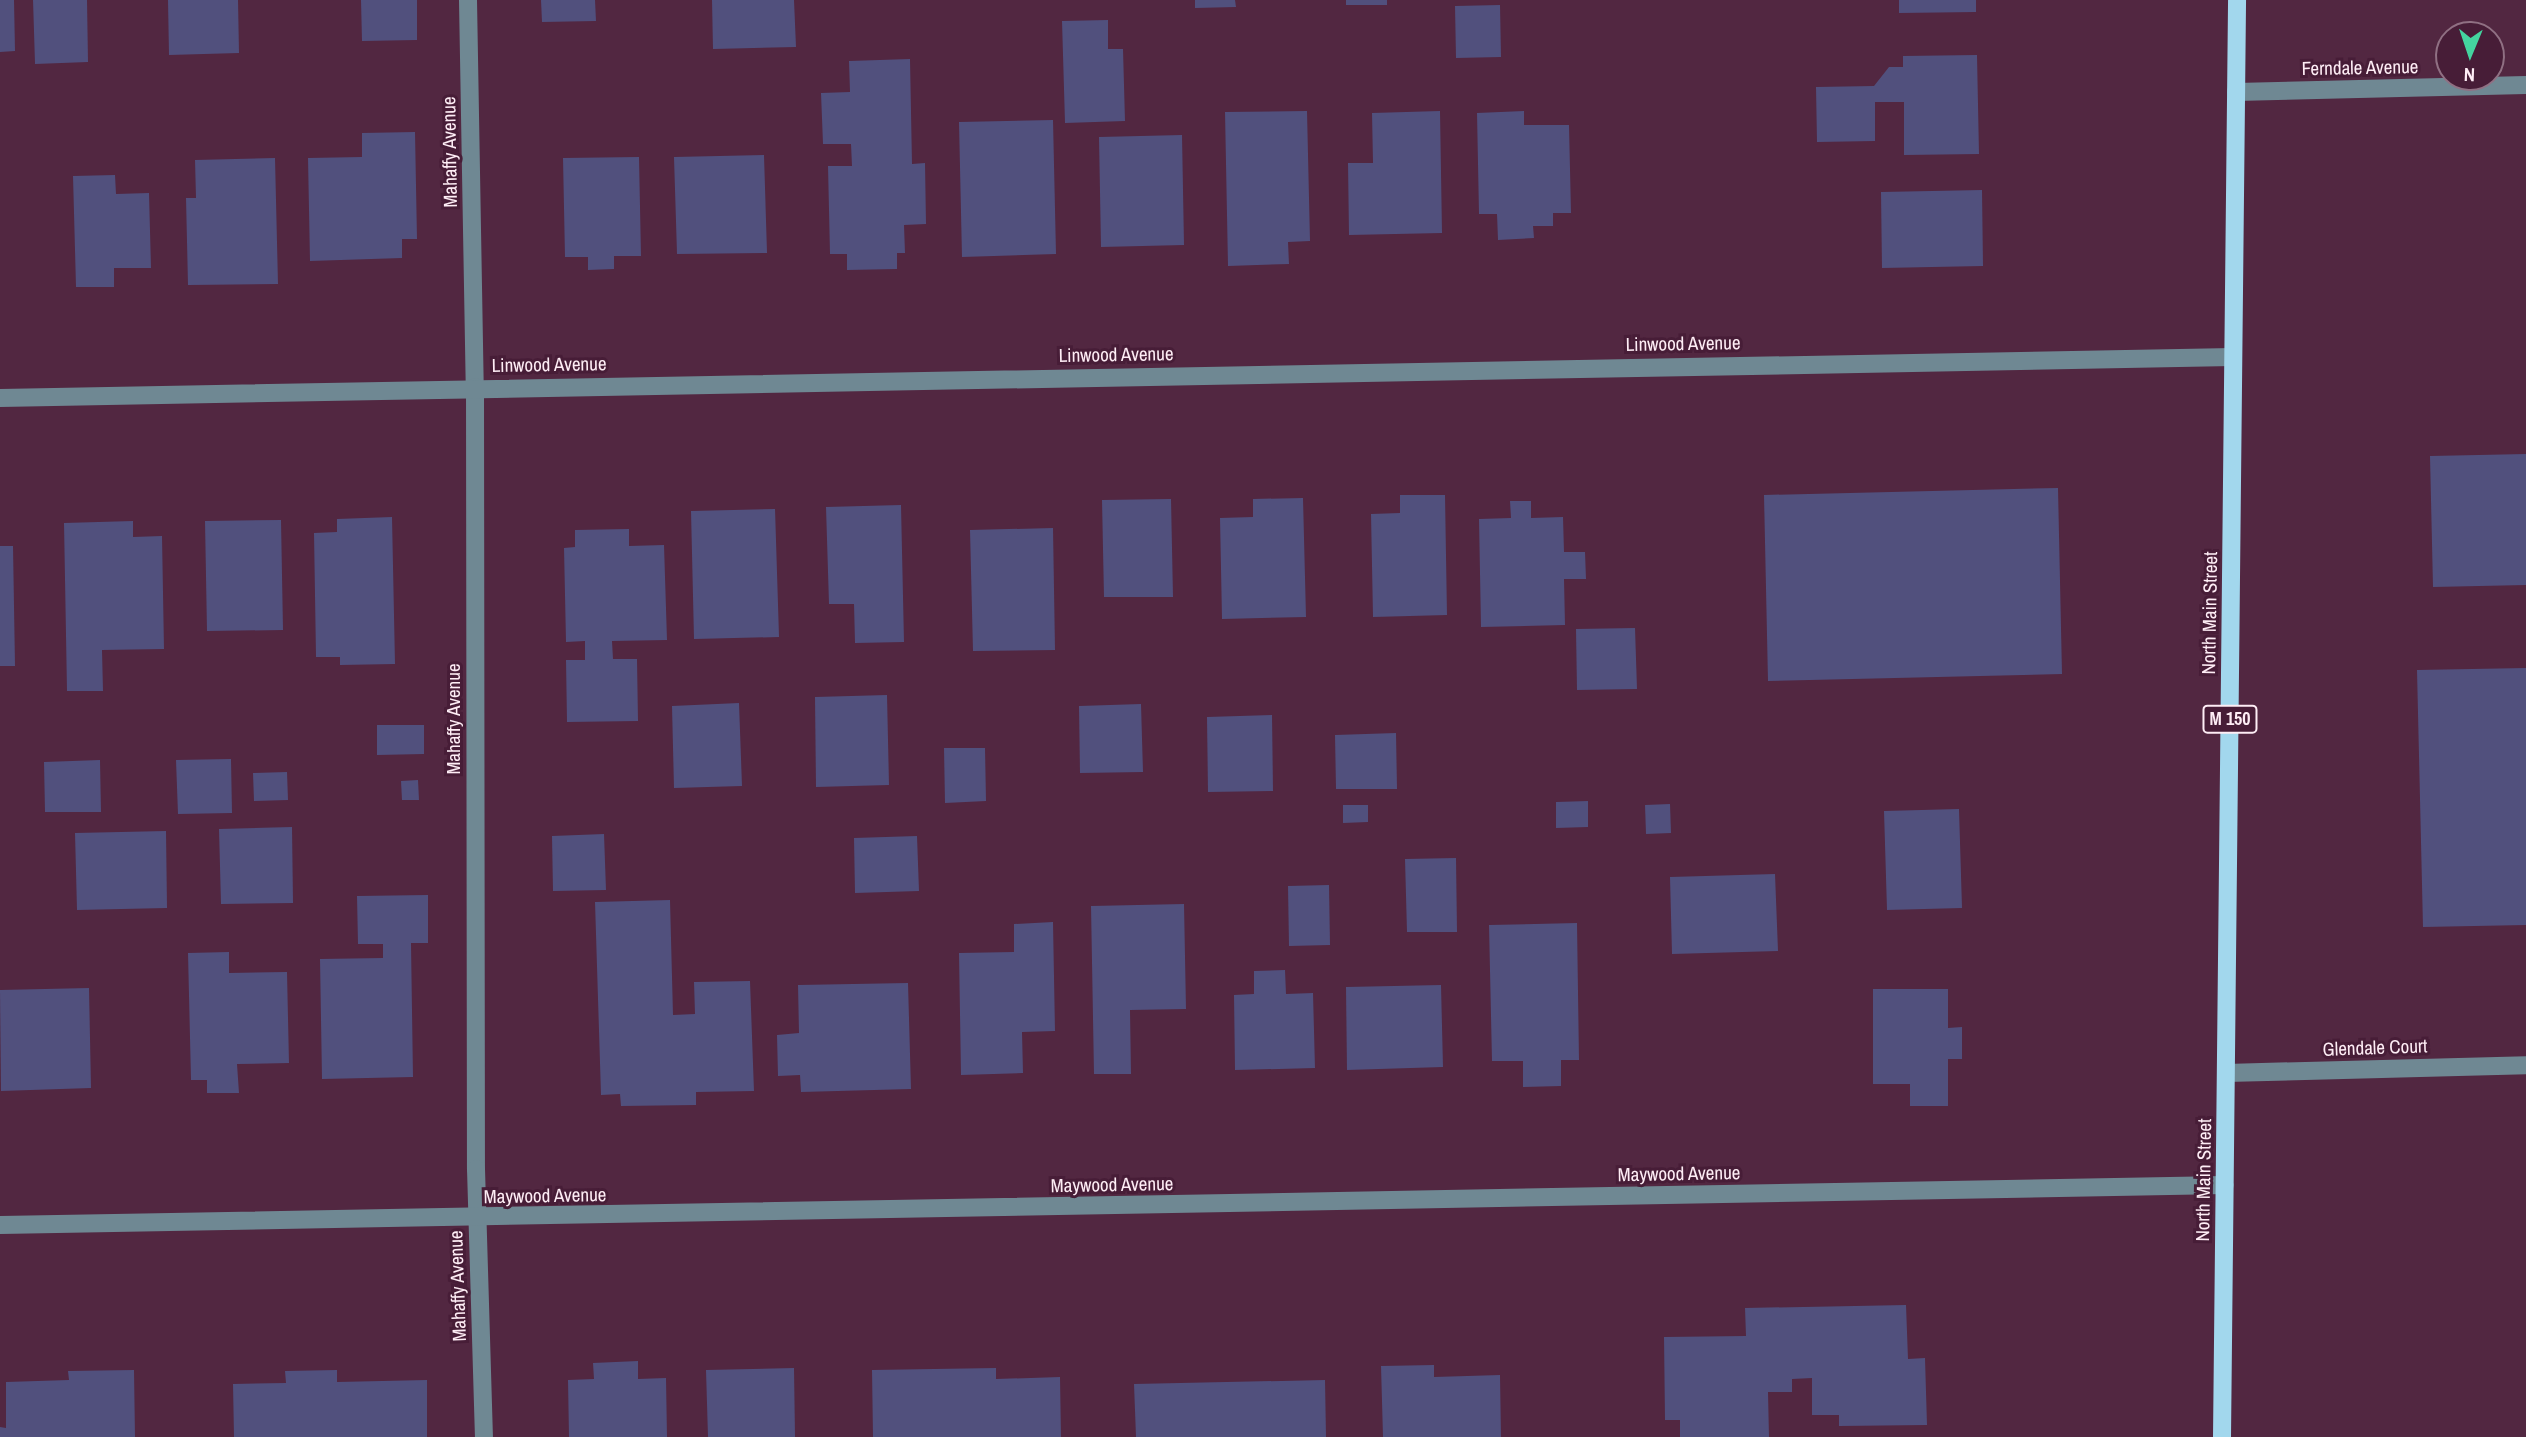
<!DOCTYPE html>
<style>
body{margin:0}
#map{position:relative;width:2526px;height:1437px;overflow:hidden;background:#522741;font-family:"Archivo Narrow",sans-serif}
div>[style]{position:absolute}
.building>*{inset:0;background:#51507d}
.minor>*{height:18px;margin:-9px;padding:0 9px;transform-origin:9px;border-radius:9px;background:#6f8893}
.major>*{height:18px;margin:-9px;padding:0 9px;transform-origin:9px;border-radius:9px;background:#a2d7ed}
span{translate:-50% -50%;white-space:nowrap;text-align:center;line-height:1.15;-webkit-text-stroke:6px #471d37;paint-order:stroke}
.shield-label span{padding:2px 5px;background:#471d37;border:2px solid;border-radius:5px;-webkit-text-stroke-width:0}
.shield-label{font-size:18px;color:#feedf5;font-weight:700}
.street-label{font-size:19px;color:#feedf5}
.north{position:absolute;left:2435px;top:21px;width:70px;height:70px;box-sizing:border-box;background:#471d37;border:2px solid #907083;border-radius:50%;rotate:182deg;font-size:19px;font-weight:700;line-height:28px;text-align:center;color:#feedf5}
.north::after{content:'';display:block;margin:auto;width:24px;height:32px;background:#44d49f;clip-path:polygon(50% 0,100% 100%,50% 72%,0 100%)}
</style>
<div id="map">
<div class="building">
<div style="clip-path:polygon(0 0,14px 0,15px 51px,0 52px)"></div>
<div style="clip-path:polygon(33px 0,87px 0,88px 62px,35px 64px)"></div>
<div style="clip-path:polygon(168px 0,238px 0,239px 53px,169px 55px)"></div>
<div style="clip-path:polygon(361px 0,417px 0,417px 40px,362px 41px)"></div>
<div style="clip-path:polygon(541px 0,595px 0,596px 21px,542px 22px)"></div>
<div style="clip-path:polygon(712px 0,794px 0,796px 47px,713px 49px)"></div>
<div style="clip-path:polygon(1195px 0,1235px 0,1236px 7px,1195px 8px)"></div>
<div style="clip-path:polygon(1346px 0,1387px 0,1387px 5px,1346px 5px)"></div>
<div style="clip-path:polygon(1899px 0,1976px 0,1976px 12px,1899px 13px)"></div>
<div style="clip-path:polygon(1500px 5px,1501px 57px,1456px 58px,1455px 6px)"></div>
<div style="clip-path:polygon(1108px 20px,1108px 49px,1123px 49px,1125px 121px,1065px 123px,1062px 21px)"></div>
<div style="clip-path:polygon(1977px 55px,1979px 154px,1904px 155px,1904px 102px,1875px 102px,1875px 141px,1817px 142px,1816px 87px,1874px 86px,1889px 67px,1903px 67px,1903px 56px)"></div>
<div style="clip-path:polygon(910px 59px,912px 164px,925px 163px,926px 224px,904px 225px,905px 253px,897px 253px,897px 269px,847px 270px,847px 254px,830px 254px,828px 166px,852px 166px,851px 144px,823px 144px,821px 93px,850px 92px,849px 61px)"></div>
<div style="clip-path:polygon(1307px 111px,1310px 241px,1288px 242px,1289px 264px,1228px 266px,1225px 112px)"></div>
<div style="clip-path:polygon(1440px 111px,1442px 233px,1349px 235px,1348px 163px,1373px 163px,1372px 113px)"></div>
<div style="clip-path:polygon(1524px 111px,1524px 125px,1569px 125px,1571px 213px,1553px 213px,1553px 226px,1533px 226px,1534px 238px,1498px 240px,1497px 214px,1479px 214px,1477px 113px)"></div>
<div style="clip-path:polygon(1053px 120px,1056px 254px,962px 257px,959px 122px)"></div>
<div style="clip-path:polygon(415px 132px,417px 239px,402px 239px,402px 258px,310px 261px,308px 158px,362px 157px,362px 133px)"></div>
<div style="clip-path:polygon(1182px 135px,1184px 245px,1101px 247px,1099px 137px)"></div>
<div style="clip-path:polygon(764px 155px,767px 253px,677px 254px,674px 157px)"></div>
<div style="clip-path:polygon(639px 157px,641px 256px,614px 256px,614px 269px,588px 270px,588px 257px,565px 257px,563px 158px)"></div>
<div style="clip-path:polygon(275px 158px,278px 284px,188px 285px,186px 198px,196px 198px,195px 160px)"></div>
<div style="clip-path:polygon(115px 175px,116px 194px,149px 193px,151px 268px,114px 268px,114px 287px,76px 287px,73px 176px)"></div>
<div style="clip-path:polygon(1982px 190px,1983px 266px,1882px 268px,1881px 192px)"></div>
<div style="clip-path:polygon(2526px 454px,2526px 585px,2433px 587px,2430px 456px)"></div>
<div style="clip-path:polygon(2058px 488px,2062px 674px,1768px 681px,1764px 495px)"></div>
<div style="clip-path:polygon(1400px 495px,1445px 495px,1447px 615px,1373px 617px,1371px 514px,1400px 513px)"></div>
<div style="clip-path:polygon(1303px 498px,1306px 617px,1222px 619px,1220px 518px,1253px 517px,1253px 499px)"></div>
<div style="clip-path:polygon(1171px 499px,1173px 597px,1104px 597px,1102px 500px)"></div>
<div style="clip-path:polygon(1510px 501px,1531px 501px,1531px 518px,1563px 517px,1564px 552px,1585px 552px,1586px 579px,1564px 579px,1565px 625px,1481px 627px,1479px 519px,1511px 518px)"></div>
<div style="clip-path:polygon(901px 505px,904px 642px,855px 643px,854px 604px,829px 604px,826px 507px)"></div>
<div style="clip-path:polygon(775px 509px,779px 637px,694px 639px,691px 511px)"></div>
<div style="clip-path:polygon(392px 517px,395px 664px,340px 665px,340px 657px,316px 657px,314px 533px,337px 532px,337px 519px)"></div>
<div style="clip-path:polygon(281px 520px,283px 630px,207px 631px,205px 521px)"></div>
<div style="clip-path:polygon(133px 521px,133px 537px,162px 536px,164px 649px,102px 650px,103px 691px,67px 691px,64px 523px)"></div>
<div style="clip-path:polygon(1053px 528px,1055px 650px,973px 651px,970px 530px)"></div>
<div style="clip-path:polygon(629px 529px,629px 546px,664px 545px,667px 640px,612px 641px,613px 659px,637px 659px,638px 721px,567px 722px,566px 660px,585px 660px,585px 641px,566px 642px,564px 548px,575px 547px,575px 530px)"></div>
<div style="clip-path:polygon(0 546px,13px 546px,15px 666px,0 666px)"></div>
<div style="clip-path:polygon(1635px 628px,1637px 689px,1577px 690px,1576px 629px)"></div>
<div style="clip-path:polygon(2526px 668px,2526px 925px,2423px 927px,2417px 670px)"></div>
<div style="clip-path:polygon(887px 695px,889px 785px,816px 787px,815px 697px)"></div>
<div style="clip-path:polygon(739px 703px,742px 786px,674px 788px,672px 706px)"></div>
<div style="clip-path:polygon(1141px 704px,1143px 772px,1080px 773px,1079px 706px)"></div>
<div style="clip-path:polygon(1272px 715px,1273px 791px,1208px 792px,1207px 717px)"></div>
<div style="clip-path:polygon(377px 725px,424px 725px,424px 754px,377px 755px)"></div>
<div style="clip-path:polygon(1396px 733px,1397px 789px,1336px 789px,1335px 735px)"></div>
<div style="clip-path:polygon(944px 748px,985px 748px,986px 801px,945px 803px)"></div>
<div style="clip-path:polygon(231px 759px,232px 813px,178px 814px,176px 760px)"></div>
<div style="clip-path:polygon(100px 760px,101px 812px,45px 812px,44px 762px)"></div>
<div style="clip-path:polygon(287px 772px,288px 800px,254px 801px,253px 773px)"></div>
<div style="clip-path:polygon(418px 780px,419px 800px,402px 800px,401px 781px)"></div>
<div style="clip-path:polygon(1588px 801px,1588px 827px,1556px 828px,1556px 802px)"></div>
<div style="clip-path:polygon(1670px 804px,1671px 833px,1646px 834px,1645px 805px)"></div>
<div style="clip-path:polygon(1343px 805px,1368px 805px,1368px 822px,1343px 823px)"></div>
<div style="clip-path:polygon(1959px 809px,1962px 908px,1887px 910px,1884px 811px)"></div>
<div style="clip-path:polygon(292px 827px,293px 903px,221px 904px,219px 829px)"></div>
<div style="clip-path:polygon(166px 831px,167px 908px,77px 910px,75px 833px)"></div>
<div style="clip-path:polygon(604px 834px,606px 890px,553px 891px,552px 836px)"></div>
<div style="clip-path:polygon(917px 836px,919px 891px,855px 893px,854px 838px)"></div>
<div style="clip-path:polygon(1456px 858px,1457px 932px,1407px 932px,1405px 859px)"></div>
<div style="clip-path:polygon(1775px 874px,1778px 951px,1672px 954px,1670px 877px)"></div>
<div style="clip-path:polygon(1329px 885px,1330px 945px,1289px 946px,1288px 886px)"></div>
<div style="clip-path:polygon(428px 895px,428px 943px,411px 943px,413px 1077px,322px 1079px,320px 959px,383px 958px,383px 944px,358px 944px,357px 896px)"></div>
<div style="clip-path:polygon(670px 900px,673px 1015px,695px 1014px,694px 982px,750px 981px,754px 1091px,696px 1092px,696px 1105px,621px 1106px,620px 1094px,601px 1095px,595px 902px)"></div>
<div style="clip-path:polygon(1184px 904px,1186px 1009px,1130px 1010px,1131px 1074px,1094px 1074px,1091px 906px)"></div>
<div style="clip-path:polygon(1053px 922px,1055px 1031px,1022px 1032px,1023px 1073px,961px 1075px,959px 953px,1014px 952px,1014px 924px)"></div>
<div style="clip-path:polygon(1577px 923px,1579px 1060px,1561px 1060px,1561px 1086px,1523px 1087px,1523px 1061px,1492px 1061px,1489px 925px)"></div>
<div style="clip-path:polygon(229px 952px,229px 973px,287px 972px,289px 1063px,237px 1064px,239px 1093px,207px 1093px,207px 1080px,191px 1080px,188px 953px)"></div>
<div style="clip-path:polygon(1285px 970px,1286px 994px,1313px 993px,1315px 1068px,1235px 1070px,1234px 995px,1254px 994px,1254px 971px)"></div>
<div style="clip-path:polygon(908px 983px,911px 1089px,801px 1092px,800px 1075px,778px 1076px,777px 1035px,799px 1033px,798px 985px)"></div>
<div style="clip-path:polygon(1441px 985px,1443px 1067px,1347px 1070px,1346px 987px)"></div>
<div style="clip-path:polygon(89px 988px,91px 1088px,1px 1091px,0 990px)"></div>
<div style="clip-path:polygon(1873px 989px,1948px 989px,1948px 1028px,1962px 1027px,1962px 1059px,1948px 1059px,1948px 1106px,1910px 1106px,1910px 1084px,1873px 1084px)"></div>
<div style="clip-path:polygon(1906px 1305px,1908px 1359px,1925px 1358px,1927px 1425px,1839px 1426px,1839px 1415px,1812px 1415px,1812px 1378px,1792px 1379px,1792px 1392px,1768px 1392px,1769px 1437px,1680px 1437px,1680px 1420px,1665px 1420px,1664px 1337px,1746px 1336px,1745px 1308px)"></div>
<div style="clip-path:polygon(638px 1361px,638px 1379px,666px 1378px,667px 1437px,569px 1437px,568px 1380px,594px 1379px,593px 1363px)"></div>
<div style="clip-path:polygon(1434px 1365px,1434px 1377px,1500px 1375px,1501px 1437px,1383px 1437px,1381px 1366px)"></div>
<div style="clip-path:polygon(794px 1368px,795px 1437px,708px 1437px,706px 1370px)"></div>
<div style="clip-path:polygon(996px 1368px,996px 1379px,1060px 1377px,1061px 1437px,873px 1437px,872px 1370px)"></div>
<div style="clip-path:polygon(134px 1370px,135px 1437px,0 1437px,0 1427px,6px 1428px,6px 1382px,69px 1380px,68px 1371px)"></div>
<div style="clip-path:polygon(337px 1370px,337px 1382px,427px 1380px,427px 1437px,234px 1437px,233px 1384px,286px 1383px,285px 1371px)"></div>
<div style="clip-path:polygon(1325px 1380px,1326px 1437px,1136px 1437px,1134px 1384px)"></div>
</div>
<div class="minor">
<div style="left:468px;top:0;width:387px;rotate:89deg"></div>
<div style="left:475px;top:387px;width:782px;rotate:89.93deg"></div>
<div style="left:476px;top:1169px;width:268px;rotate:88.3deg"></div>
<div style="left:2236px;top:92px;width:290px;rotate:-1.4deg"></div>
<div style="left:0;top:398px;width:2233px;rotate:-1.05deg"></div>
<div style="left:2226px;top:1073px;width:300px;rotate:-1.5deg"></div>
<div style="left:0;top:1225px;width:2225px;rotate:-1.03deg"></div>
</div>
<div class="major">
<div style="left:2222px;top:1437px;width:1437px;rotate:-89.4deg"></div>
</div>
<div class="shield-label">
<span style="left:2230px;top:719px">M 150</span>
</div>
<div class="street-label">
<span style="left:2360px;top:68px;rotate:-1deg">Ferndale Avenue</span>
<span style="left:450px;top:152px;rotate:-91deg">Mahaffy Avenue</span>
<span style="left:1683px;top:344px;rotate:-1deg">Linwood Avenue</span>
<span style="left:1116px;top:355px;rotate:-1deg">Linwood Avenue</span>
<span style="left:549px;top:365px;rotate:-1deg">Linwood Avenue</span>
<span style="left:2210px;top:613px;rotate:-89deg">North Main Street</span>
<span style="left:454px;top:719px;rotate:-90deg">Mahaffy Avenue</span>
<span style="left:2375px;top:1048px;rotate:-2deg">Glendale Court</span>
<span style="left:1679px;top:1174px;rotate:-1deg">Maywood Avenue</span>
<span style="left:2204px;top:1180px;rotate:-89deg">North Main Street</span>
<span style="left:1112px;top:1185px;rotate:-1deg">Maywood Avenue</span>
<span style="left:545px;top:1196px;rotate:-1deg">Maywood Avenue</span>
<span style="left:458px;top:1286px;rotate:-92deg">Mahaffy Avenue</span>
</div>
<div class="north">N</div>
</div>
